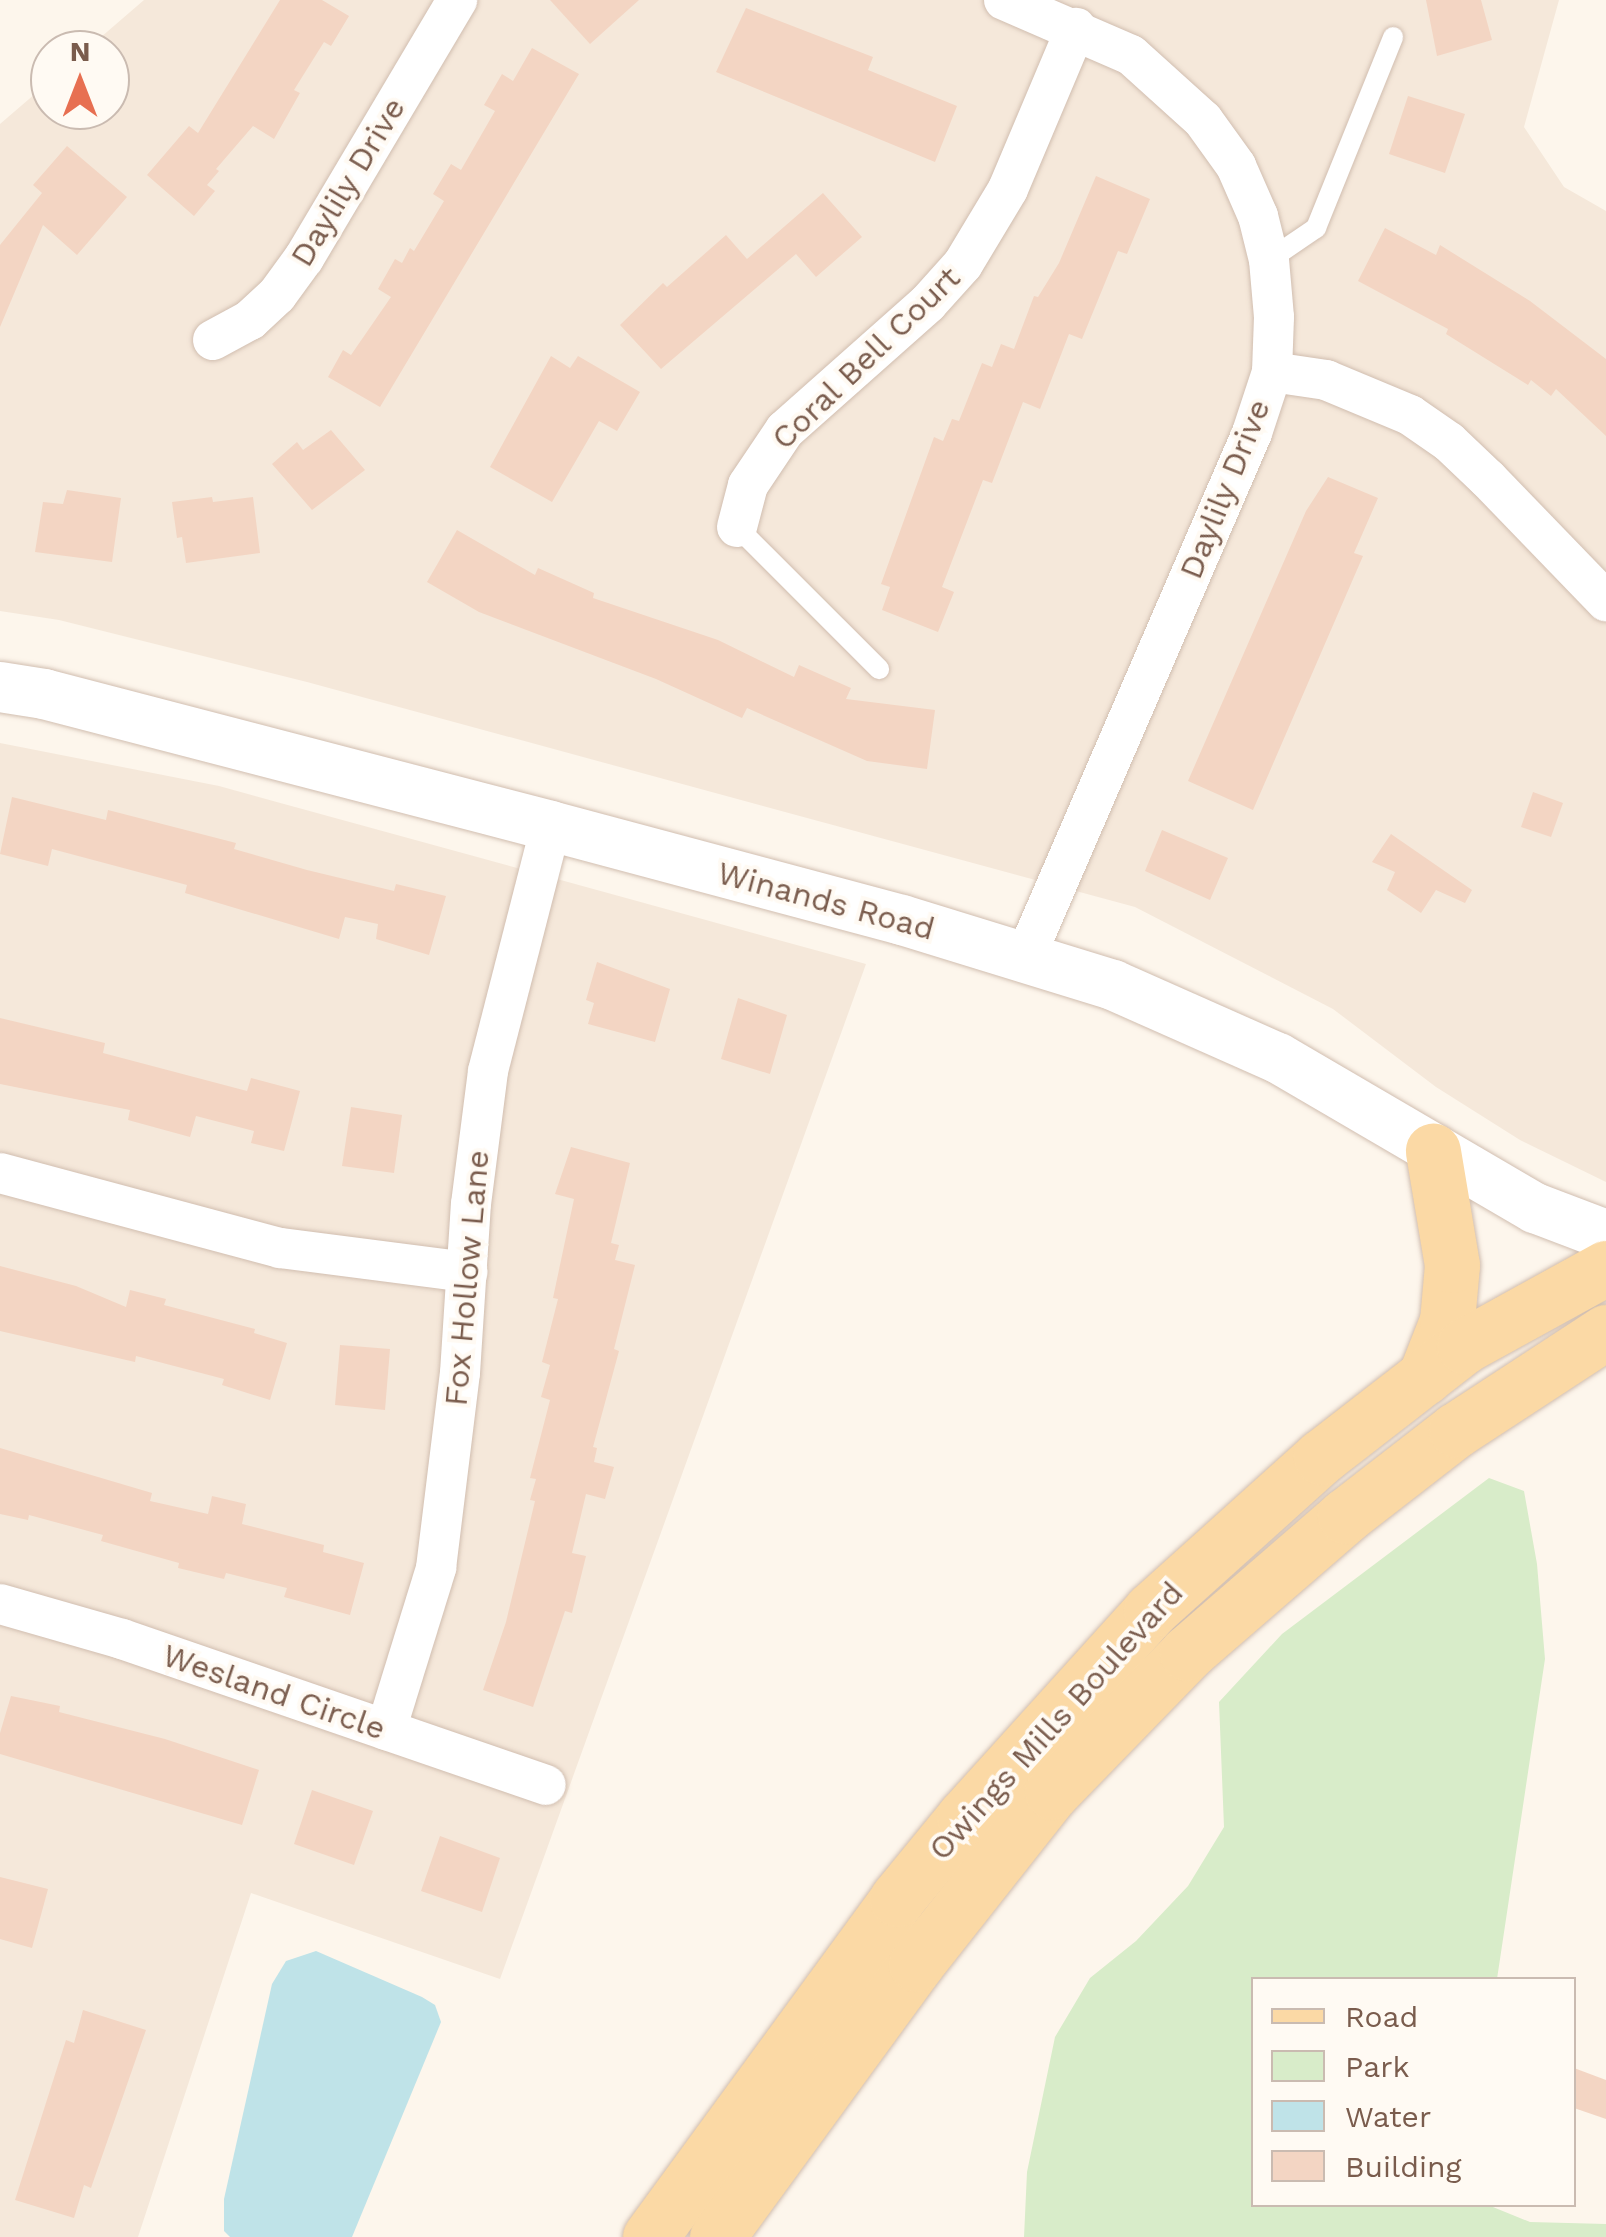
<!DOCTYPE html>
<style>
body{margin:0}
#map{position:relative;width:1606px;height:2237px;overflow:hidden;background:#fdf6ec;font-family:"Work Sans",sans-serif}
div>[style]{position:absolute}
.residential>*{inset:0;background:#f5e8da}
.green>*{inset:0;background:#d8ecc9}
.water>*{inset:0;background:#bfe3e8}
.building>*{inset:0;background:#f3d5c3}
.roads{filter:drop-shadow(0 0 2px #d1beb0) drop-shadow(0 0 2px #d1beb0)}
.service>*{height:20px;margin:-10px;padding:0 10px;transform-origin:10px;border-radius:10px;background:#fff}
.minor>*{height:40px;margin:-20px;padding:0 20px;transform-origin:20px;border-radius:20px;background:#fff}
.tertiary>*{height:50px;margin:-25px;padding:0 25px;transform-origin:25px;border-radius:25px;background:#fff}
.primary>*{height:55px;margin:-27.5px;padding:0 27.5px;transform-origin:27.5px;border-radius:27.5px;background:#fbd9a5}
span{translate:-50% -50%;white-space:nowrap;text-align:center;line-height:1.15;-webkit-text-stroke:8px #fffaf3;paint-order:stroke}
.street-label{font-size:32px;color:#7a5c4d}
.legend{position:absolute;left:1251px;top:1977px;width:325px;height:230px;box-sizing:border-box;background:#fffaf3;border:2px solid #cabbb1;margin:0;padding:12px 18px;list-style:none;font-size:30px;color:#7a5c4d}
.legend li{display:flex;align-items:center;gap:20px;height:50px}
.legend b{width:50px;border:2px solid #cabbb1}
.north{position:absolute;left:30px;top:30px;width:100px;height:100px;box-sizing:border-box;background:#fffaf3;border:2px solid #cabbb1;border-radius:50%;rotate:0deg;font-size:28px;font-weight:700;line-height:40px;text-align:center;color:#7a5c4d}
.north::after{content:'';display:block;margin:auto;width:35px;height:45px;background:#e76f51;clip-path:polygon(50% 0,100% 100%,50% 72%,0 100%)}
</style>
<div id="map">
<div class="residential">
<div style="clip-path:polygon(144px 0,1559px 0,1524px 127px,1564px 187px,1606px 211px,1606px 1182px,1520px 1140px,1436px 1087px,1333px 1009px,1135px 907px,307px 682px,59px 620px,0 611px,0 124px,50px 81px,50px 110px,110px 110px,110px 50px,86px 50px)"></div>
<div style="clip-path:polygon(0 743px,219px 786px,866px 964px,500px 1979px,251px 1893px,138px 2237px,0 2237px)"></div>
</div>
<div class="green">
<div style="clip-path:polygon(1489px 1478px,1524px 1491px,1537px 1564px,1545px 1659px,1497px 1979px,1254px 1980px,1254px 2204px,1488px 2205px,1530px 2222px,1606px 2224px,1606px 2237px,1024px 2237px,1027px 2172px,1055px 2037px,1090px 1978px,1136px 1941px,1188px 1886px,1224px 1827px,1219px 1702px,1282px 1634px)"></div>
</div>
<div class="water">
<div style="clip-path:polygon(316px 1951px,422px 1997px,435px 2005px,441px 2022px,352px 2237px,230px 2237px,224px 2231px,224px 2199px,272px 1984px,286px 1961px)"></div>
</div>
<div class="building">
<div style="clip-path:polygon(280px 0,322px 0,349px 16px,331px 46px,324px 42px,294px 90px,300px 93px,274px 139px,253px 126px,216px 169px,219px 171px,207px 185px,215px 191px,194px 216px,147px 175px,189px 126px,198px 133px)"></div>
<div style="clip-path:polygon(550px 0,639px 0,590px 44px)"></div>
<div style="clip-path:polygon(1426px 0,1481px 0,1492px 40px,1437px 56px)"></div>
<div style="clip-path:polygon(746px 8px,873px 57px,868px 70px,957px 106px,935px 162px,716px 72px)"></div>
<div style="clip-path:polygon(532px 48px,579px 74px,380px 407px,328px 377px,343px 350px,351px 355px,391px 297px,378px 289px,395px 259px,402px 263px,410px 248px,414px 251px,444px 201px,433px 194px,451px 164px,461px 170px,495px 111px,484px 105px,502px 74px,513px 81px)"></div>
<div style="clip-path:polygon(1408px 96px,1465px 114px,1445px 173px,1389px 154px)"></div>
<div style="clip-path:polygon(67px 146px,127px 197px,77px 255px,43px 225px,0 327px,0 245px,42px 193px,33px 185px)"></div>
<div style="clip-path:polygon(1096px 176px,1150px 199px,1127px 254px,1118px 251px,1082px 339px,1069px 334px,1040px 409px,1023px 402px,992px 483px,983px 480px,942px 587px,954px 592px,938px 632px,882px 610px,890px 587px,881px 584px,934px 437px,943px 441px,952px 419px,959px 421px,982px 363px,992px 367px,1001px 344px,1014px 349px,1034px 296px,1038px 297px,1059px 263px)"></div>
<div style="clip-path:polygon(823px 193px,862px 237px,816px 277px,796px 254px,661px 369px,620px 325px,663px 283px,667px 287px,726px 235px,747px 259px)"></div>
<div style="clip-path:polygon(1385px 228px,1436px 255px,1440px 245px,1530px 301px,1606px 359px,1606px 436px,1556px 389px,1551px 396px,1531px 380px,1528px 385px,1446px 334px,1448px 329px,1358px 281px)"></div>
<div style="clip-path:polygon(551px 356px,570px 368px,578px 356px,640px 392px,617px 431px,599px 421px,552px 502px,490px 467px)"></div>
<div style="clip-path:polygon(331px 430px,365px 470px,312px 510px,272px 464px,297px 442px,303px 450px)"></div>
<div style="clip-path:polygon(1328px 477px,1378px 498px,1354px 553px,1363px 556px,1253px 810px,1188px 781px,1306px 511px)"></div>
<div style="clip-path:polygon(67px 490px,121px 498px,112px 562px,35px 552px,43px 502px,63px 504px)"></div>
<div style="clip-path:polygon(212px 497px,213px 502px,253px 497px,260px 553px,186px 563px,182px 537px,177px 538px,172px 502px)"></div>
<div style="clip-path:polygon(457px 530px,535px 575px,538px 568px,594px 593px,593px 598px,718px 640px,794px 677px,799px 665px,851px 688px,846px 699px,935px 710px,927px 769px,867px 761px,747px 708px,742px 718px,656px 679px,479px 612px,427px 582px)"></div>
<div style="clip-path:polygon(1533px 792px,1563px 803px,1551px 837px,1521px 827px)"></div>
<div style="clip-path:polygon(12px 797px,106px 820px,108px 810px,236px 843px,234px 849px,307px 870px,394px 891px,396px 884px,446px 896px,429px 955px,376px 939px,378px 924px,345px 917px,339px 939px,185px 893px,187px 885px,52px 849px,48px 866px,0 854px)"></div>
<div style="clip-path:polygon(1162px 830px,1228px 858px,1210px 900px,1145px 871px)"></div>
<div style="clip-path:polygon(1391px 834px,1472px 890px,1465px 903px,1436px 890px,1421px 913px,1387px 890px,1395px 872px,1372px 862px)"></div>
<div style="clip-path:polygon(597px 962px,670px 989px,655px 1042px,588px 1024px,594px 1003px,586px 1000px)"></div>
<div style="clip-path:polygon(738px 998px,787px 1015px,770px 1074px,721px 1059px)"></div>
<div style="clip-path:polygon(0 1018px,105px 1043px,103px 1053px,247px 1091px,251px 1078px,300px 1091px,284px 1151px,251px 1143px,254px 1131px,196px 1116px,190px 1137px,128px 1120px,130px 1110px,0 1084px)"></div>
<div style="clip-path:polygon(351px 1107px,402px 1115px,394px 1173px,342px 1166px)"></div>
<div style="clip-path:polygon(571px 1147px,630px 1163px,611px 1243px,619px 1245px,615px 1260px,635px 1265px,614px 1349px,619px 1351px,593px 1447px,597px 1448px,594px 1462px,614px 1467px,605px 1499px,586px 1494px,572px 1553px,586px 1556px,572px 1613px,565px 1611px,533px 1707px,483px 1690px,506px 1622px,535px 1501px,530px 1500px,536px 1479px,530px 1478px,550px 1400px,541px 1397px,550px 1365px,542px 1362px,558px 1299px,553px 1298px,574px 1199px,555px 1194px)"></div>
<div style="clip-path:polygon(0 1266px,76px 1286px,126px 1307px,130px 1290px,166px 1299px,164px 1305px,255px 1329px,254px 1333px,287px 1343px,270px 1400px,222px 1385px,224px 1379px,136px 1356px,135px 1362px,0 1331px)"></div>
<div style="clip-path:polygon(340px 1345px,390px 1349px,385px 1410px,335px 1405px)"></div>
<div style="clip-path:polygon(0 1448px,152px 1493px,150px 1501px,208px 1514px,212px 1496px,246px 1504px,242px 1524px,324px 1545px,323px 1552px,364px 1563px,350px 1615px,284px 1597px,287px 1588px,226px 1573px,224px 1579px,178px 1568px,179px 1563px,101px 1541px,103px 1535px,29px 1515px,28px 1520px,0 1514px)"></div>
<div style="clip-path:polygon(11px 1696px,60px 1706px,59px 1712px,165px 1739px,259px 1770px,242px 1825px,0 1754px,0 1733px)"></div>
<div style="clip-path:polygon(312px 1790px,373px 1811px,354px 1865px,294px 1844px)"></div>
<div style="clip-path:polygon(440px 1836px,500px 1858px,482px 1912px,421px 1891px)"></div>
<div style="clip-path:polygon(0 1877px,48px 1889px,32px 1948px,0 1939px)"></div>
<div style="clip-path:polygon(83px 2010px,146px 2030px,91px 2188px,84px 2185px,74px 2218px,15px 2200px,66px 2040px,74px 2043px)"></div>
<div style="clip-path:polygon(1574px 2068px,1606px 2080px,1606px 2119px,1574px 2108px)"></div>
</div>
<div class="roads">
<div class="service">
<div style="left:1269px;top:260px;width:57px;rotate:-34.2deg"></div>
<div style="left:1316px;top:228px;width:206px;rotate:-68deg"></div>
<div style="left:737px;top:527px;width:201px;rotate:45deg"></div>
</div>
<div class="minor">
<div style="left:1004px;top:0;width:138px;rotate:23.4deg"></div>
<div style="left:1131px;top:55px;width:97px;rotate:42.1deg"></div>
<div style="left:1203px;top:120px;width:57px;rotate:54.3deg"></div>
<div style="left:1236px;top:166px;width:55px;rotate:66.3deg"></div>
<div style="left:1258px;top:216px;width:45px;rotate:76deg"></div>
<div style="left:1269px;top:260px;width:57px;rotate:85deg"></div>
<div style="left:1274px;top:317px;width:55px;rotate:92.1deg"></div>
<div style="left:1272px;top:372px;width:64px;rotate:108.2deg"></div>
<div style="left:1252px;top:433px;width:572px;rotate:113.38deg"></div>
<div style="left:213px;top:340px;width:42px;rotate:-28.4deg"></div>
<div style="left:250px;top:320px;width:37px;rotate:-43deg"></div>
<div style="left:277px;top:295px;width:46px;rotate:-53.9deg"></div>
<div style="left:304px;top:258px;width:300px;rotate:-59.3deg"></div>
<div style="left:1272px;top:372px;width:55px;rotate:8.4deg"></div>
<div style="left:1326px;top:380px;width:91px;rotate:22.6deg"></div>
<div style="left:1410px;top:415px;width:47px;rotate:34.7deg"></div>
<div style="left:1449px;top:442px;width:54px;rotate:43.5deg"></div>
<div style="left:1488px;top:479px;width:170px;rotate:46deg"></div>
<div style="left:737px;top:527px;width:43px;rotate:-75.3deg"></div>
<div style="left:748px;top:485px;width:66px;rotate:-56.1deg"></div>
<div style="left:785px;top:430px;width:191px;rotate:-41.6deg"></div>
<div style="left:928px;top:303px;width:52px;rotate:-48.1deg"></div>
<div style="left:963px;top:264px;width:87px;rotate:-59deg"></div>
<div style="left:1008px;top:189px;width:175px;rotate:-67.1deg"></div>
<div style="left:0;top:1173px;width:290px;rotate:15deg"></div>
<div style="left:280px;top:1248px;width:189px;rotate:7.3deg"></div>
<div style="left:0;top:1604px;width:127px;rotate:16deg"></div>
<div style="left:122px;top:1639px;width:448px;rotate:19deg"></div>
<div style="left:386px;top:1730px;width:170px;rotate:-72.8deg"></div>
<div style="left:436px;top:1568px;width:196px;rotate:-83deg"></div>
<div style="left:460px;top:1373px;width:169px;rotate:-86.3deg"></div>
<div style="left:471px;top:1204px;width:134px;rotate:-82.7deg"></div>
<div style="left:488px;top:1071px;width:253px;rotate:-75.6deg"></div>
</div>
<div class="tertiary">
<div style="left:0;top:687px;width:45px;rotate:9deg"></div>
<div style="left:44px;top:694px;width:524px;rotate:14.59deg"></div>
<div style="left:551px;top:826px;width:363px;rotate:15deg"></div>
<div style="left:902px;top:920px;width:221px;rotate:17.1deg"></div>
<div style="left:1113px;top:985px;width:180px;rotate:23.9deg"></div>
<div style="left:1278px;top:1058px;width:298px;rotate:30.3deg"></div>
<div style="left:1535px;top:1208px;width:76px;rotate:20.8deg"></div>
</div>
<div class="primary">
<div style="left:1425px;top:1377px;width:60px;rotate:-68.6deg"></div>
<div style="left:1447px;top:1321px;width:56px;rotate:-84.9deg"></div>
<div style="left:1452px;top:1265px;width:116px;rotate:-99.5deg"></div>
<div style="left:650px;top:2237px;width:419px;rotate:-53.8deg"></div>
<div style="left:897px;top:1899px;width:106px;rotate:-50.7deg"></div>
<div style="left:964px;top:1817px;width:279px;rotate:-47.9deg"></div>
<div style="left:1151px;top:1610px;width:229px;rotate:-42deg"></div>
<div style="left:1321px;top:1457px;width:181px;rotate:-37.8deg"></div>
<div style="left:1464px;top:1346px;width:162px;rotate:-28.8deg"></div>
<div style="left:717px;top:2237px;width:338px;rotate:-53.9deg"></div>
<div style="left:916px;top:1964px;width:219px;rotate:-51.7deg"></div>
<div style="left:1052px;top:1792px;width:194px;rotate:-45.8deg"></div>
<div style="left:1187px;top:1653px;width:209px;rotate:-40.9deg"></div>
<div style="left:1345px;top:1516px;width:140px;rotate:-37.8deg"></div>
<div style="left:1456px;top:1430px;width:179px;rotate:-33.2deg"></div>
</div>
</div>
<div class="street-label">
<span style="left:348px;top:182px;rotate:-59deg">Daylily Drive</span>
<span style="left:866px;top:358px;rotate:-44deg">Coral Bell Court</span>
<span style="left:1225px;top:489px;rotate:-68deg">Daylily Drive</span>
<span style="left:826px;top:901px;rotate:15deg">Winands Road</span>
<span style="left:467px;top:1278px;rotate:-85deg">Fox Hollow Lane</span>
<span style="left:274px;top:1692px;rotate:19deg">Wesland Circle</span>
<span style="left:1056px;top:1721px;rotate:-48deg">Owings Mills Boulevard</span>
</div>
<ul class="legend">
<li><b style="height:12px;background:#fbd9a5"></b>Road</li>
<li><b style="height:28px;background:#d8ecc9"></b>Park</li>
<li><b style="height:28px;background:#bfe3e8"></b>Water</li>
<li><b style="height:28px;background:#f3d5c3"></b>Building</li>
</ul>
<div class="north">N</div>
</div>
